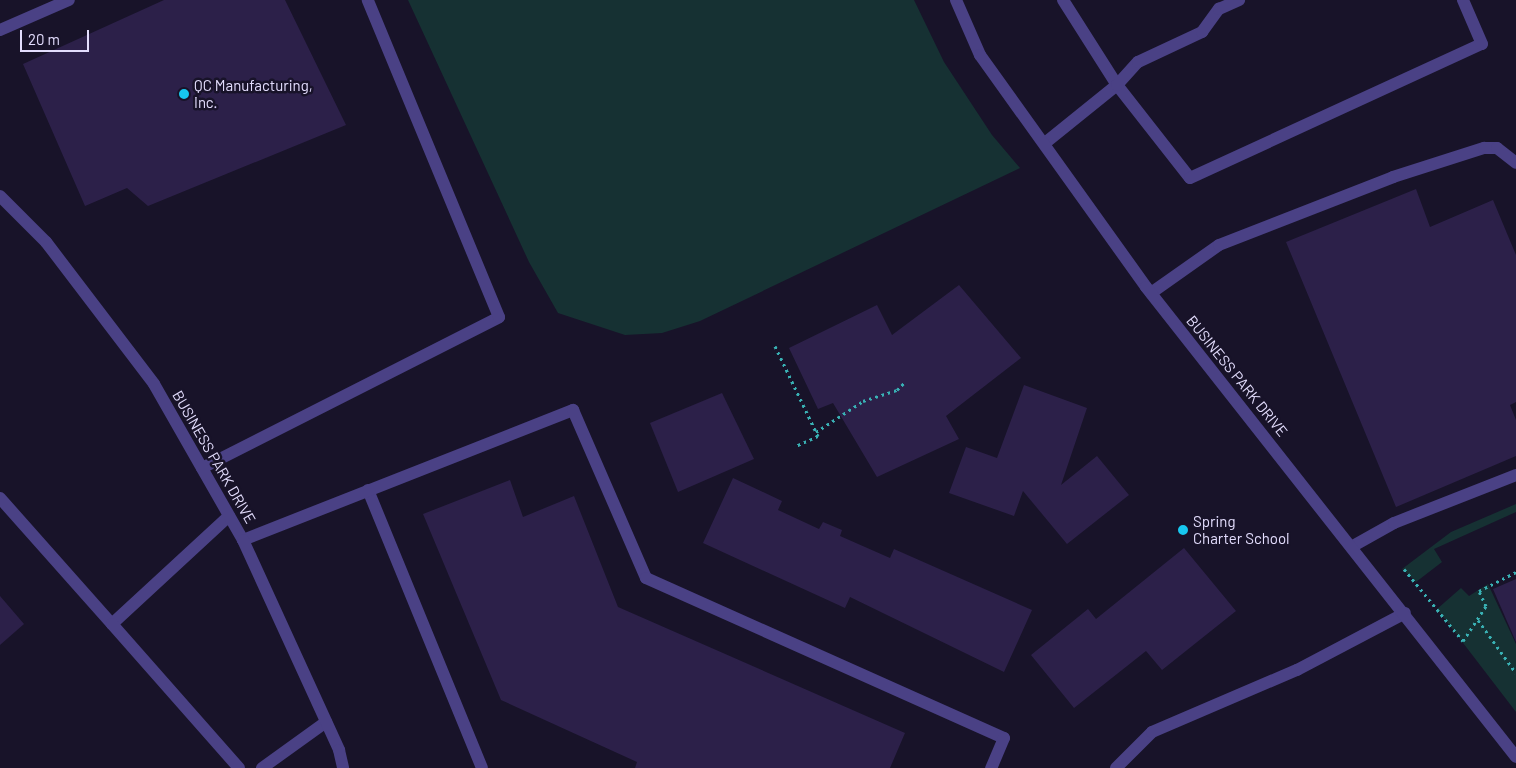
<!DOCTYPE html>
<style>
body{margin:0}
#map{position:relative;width:1516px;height:768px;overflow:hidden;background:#181329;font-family:Barlow,sans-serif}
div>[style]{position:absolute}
.green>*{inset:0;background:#163133}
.building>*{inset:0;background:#2c2049}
.path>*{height:3px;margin-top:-1.5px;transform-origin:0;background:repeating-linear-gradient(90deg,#39b1b4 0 2.5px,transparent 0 6.5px)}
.service>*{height:12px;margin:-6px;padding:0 6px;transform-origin:6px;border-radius:6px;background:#4a4185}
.tertiary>*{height:12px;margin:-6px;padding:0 6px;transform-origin:6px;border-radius:6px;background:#4a4185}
.dots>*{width:14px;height:14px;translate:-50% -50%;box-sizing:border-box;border:2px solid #181329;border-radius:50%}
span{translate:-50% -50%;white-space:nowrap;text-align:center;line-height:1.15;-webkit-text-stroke:5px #181329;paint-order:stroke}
.poi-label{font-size:15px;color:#e3ddfd}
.left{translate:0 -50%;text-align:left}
.street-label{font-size:15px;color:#e3ddfd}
.scale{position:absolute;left:20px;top:30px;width:69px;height:22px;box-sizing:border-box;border:2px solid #e3ddfd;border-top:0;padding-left:6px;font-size:15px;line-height:18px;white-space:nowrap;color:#e3ddfd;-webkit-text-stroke:4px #181329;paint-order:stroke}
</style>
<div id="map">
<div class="green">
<div style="clip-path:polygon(408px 0,914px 0,944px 62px,992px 135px,1020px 168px,700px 321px,662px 333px,625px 335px,558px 313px,529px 262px)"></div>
<div style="clip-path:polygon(1516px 504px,1516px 512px,1434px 549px,1442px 562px,1416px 582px,1402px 569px,1451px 532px)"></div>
<div style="clip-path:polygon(1488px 584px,1516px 644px,1516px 712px,1437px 609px,1461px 588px,1469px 596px)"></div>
</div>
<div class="building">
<div style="clip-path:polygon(164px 0,285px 0,346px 125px,148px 206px,127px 188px,85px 206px,23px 64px)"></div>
<div style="clip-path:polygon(1416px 189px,1430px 227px,1493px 200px,1516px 255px,1516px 402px,1510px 405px,1516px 420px,1516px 456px,1396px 507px,1286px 242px)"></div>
<div style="clip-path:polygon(959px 285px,1021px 358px,946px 416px,959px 439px,877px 477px,833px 403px,818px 409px,789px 348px,877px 305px,892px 335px)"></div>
<div style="clip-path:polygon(1024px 385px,1087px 408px,1061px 485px,1097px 456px,1129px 495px,1067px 544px,1023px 491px,1014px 516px,949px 493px,966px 447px,997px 458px)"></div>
<div style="clip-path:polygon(722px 393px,754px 459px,678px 492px,650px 423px)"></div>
<div style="clip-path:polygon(733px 478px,782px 501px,778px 510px,819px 529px,823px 522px,842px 530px,840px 536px,890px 558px,894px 549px,1032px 610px,1004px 672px,850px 597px,845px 608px,703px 543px)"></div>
<div style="clip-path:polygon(510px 480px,523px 517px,574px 496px,618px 607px,905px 733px,890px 768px,635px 768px,637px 762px,501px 700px,423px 514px)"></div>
<div style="clip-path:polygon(1184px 548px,1236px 611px,1162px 670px,1146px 651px,1074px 708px,1031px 655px,1088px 609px,1096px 619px)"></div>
<div style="clip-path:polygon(1516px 579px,1516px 642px,1493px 589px)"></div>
<div style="clip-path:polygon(0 596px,24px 624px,0 645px)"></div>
</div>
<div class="path">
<div style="left:775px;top:346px;width:100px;rotate:64.5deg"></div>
<div style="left:818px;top:436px;width:24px;rotate:156deg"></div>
<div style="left:816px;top:432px;width:56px;rotate:-33.4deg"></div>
<div style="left:863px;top:401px;width:36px;rotate:-18deg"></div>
<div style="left:897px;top:390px;width:11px;rotate:-45deg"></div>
<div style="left:1404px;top:569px;width:93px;rotate:50.7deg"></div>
<div style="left:1463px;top:641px;width:42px;rotate:-56.7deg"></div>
<div style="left:1486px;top:606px;width:17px;rotate:-115deg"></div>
<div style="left:1479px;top:591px;width:42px;rotate:-27.2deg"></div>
<div style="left:1478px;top:620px;width:65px;rotate:54.4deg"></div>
</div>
<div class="service">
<div style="left:1063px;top:0;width:101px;rotate:57.6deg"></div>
<div style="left:1117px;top:85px;width:118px;rotate:51.9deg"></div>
<div style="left:1190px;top:178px;width:321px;rotate:-24.7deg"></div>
<div style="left:1482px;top:44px;width:48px;rotate:-113.4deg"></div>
<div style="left:0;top:30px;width:75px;rotate:-23.5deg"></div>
<div style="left:1045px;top:143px;width:92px;rotate:-38.9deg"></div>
<div style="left:1117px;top:85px;width:31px;rotate:-48deg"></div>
<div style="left:1138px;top:62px;width:71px;rotate:-25.1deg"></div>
<div style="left:1202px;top:32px;width:29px;rotate:-54deg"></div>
<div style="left:1219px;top:9px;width:22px;rotate:-24deg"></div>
<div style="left:1151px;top:293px;width:83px;rotate:-35.2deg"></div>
<div style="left:1219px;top:245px;width:187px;rotate:-21.3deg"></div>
<div style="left:1393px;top:177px;width:96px;rotate:-17.7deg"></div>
<div style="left:1484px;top:148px;width:13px"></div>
<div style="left:1497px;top:148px;width:24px;rotate:38deg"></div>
<div style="left:202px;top:468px;width:333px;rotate:-26.9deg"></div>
<div style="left:499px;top:317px;width:343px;rotate:-112.5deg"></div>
<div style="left:368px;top:490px;width:300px;rotate:67.7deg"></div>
<div style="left:0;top:498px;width:169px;rotate:48.4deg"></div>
<div style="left:112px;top:624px;width:159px;rotate:-42.7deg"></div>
<div style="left:243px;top:540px;width:355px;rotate:-21.5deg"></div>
<div style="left:573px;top:410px;width:183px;rotate:66.5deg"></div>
<div style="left:646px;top:578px;width:392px;rotate:24.1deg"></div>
<div style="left:1004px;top:738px;width:33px;rotate:113deg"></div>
<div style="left:1353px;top:546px;width:47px;rotate:-29.3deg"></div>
<div style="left:1394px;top:523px;width:131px;rotate:-21.5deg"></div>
<div style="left:112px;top:624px;width:192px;rotate:48.6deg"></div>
<div style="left:262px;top:768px;width:79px;rotate:-35.7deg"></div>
<div style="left:1116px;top:768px;width:51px;rotate:-45deg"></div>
<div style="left:1152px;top:732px;width:158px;rotate:-23.2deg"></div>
<div style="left:1297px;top:670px;width:122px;rotate:-27.8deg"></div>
</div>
<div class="tertiary">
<div style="left:956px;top:0;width:60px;rotate:66.4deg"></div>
<div style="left:980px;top:55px;width:285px;rotate:54.4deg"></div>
<div style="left:1146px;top:287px;width:598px;rotate:51.79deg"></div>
<div style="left:0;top:196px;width:65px;rotate:45deg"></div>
<div style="left:46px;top:242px;width:178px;rotate:52.7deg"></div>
<div style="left:154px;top:384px;width:180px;rotate:60.3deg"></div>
<div style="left:243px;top:540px;width:231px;rotate:65.4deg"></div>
<div style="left:339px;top:750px;width:18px;rotate:77deg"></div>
</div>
<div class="dots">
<div style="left:184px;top:94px;background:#17c7ef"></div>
<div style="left:1183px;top:530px;background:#17c7ef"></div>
</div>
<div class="poi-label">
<span class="left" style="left:194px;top:94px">QC Manufacturing,<br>Inc.</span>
<span class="left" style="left:1193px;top:530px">Spring<br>Charter School</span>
</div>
<div class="street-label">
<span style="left:1237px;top:376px;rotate:51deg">BUSINESS PARK DRIVE</span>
<span style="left:214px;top:457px;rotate:60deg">BUSINESS PARK DRIVE</span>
</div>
<div class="scale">20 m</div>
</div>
